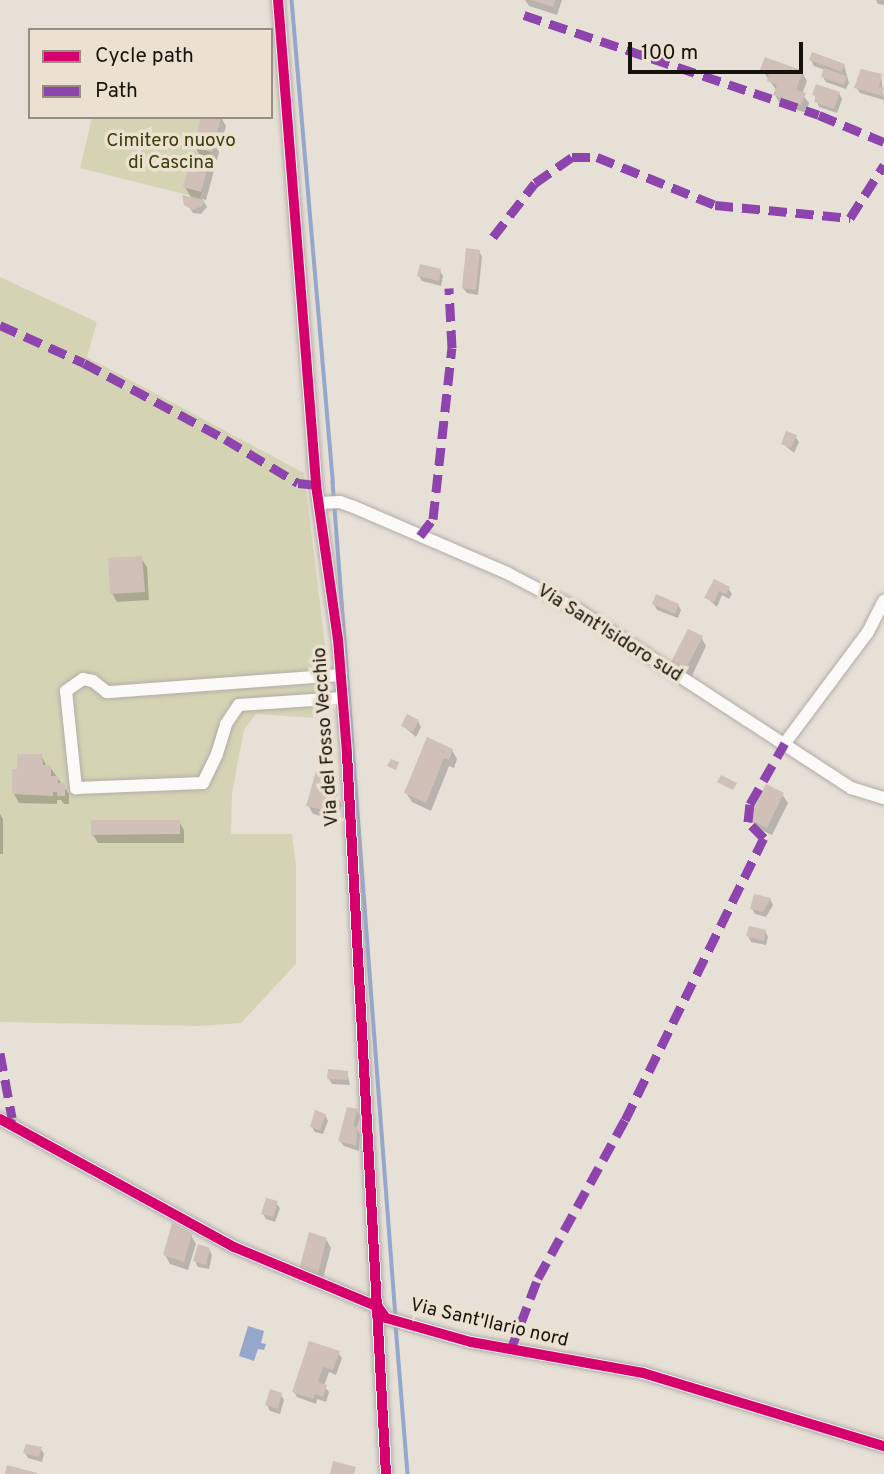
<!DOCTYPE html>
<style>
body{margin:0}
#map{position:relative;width:884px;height:1474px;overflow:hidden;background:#e6e0d7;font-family:Overpass,sans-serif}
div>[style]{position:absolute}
.green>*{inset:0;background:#d4d4b4}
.water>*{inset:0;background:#96a7cc}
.shadow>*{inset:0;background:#0003}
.stream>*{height:3.5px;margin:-1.75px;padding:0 1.75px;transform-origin:1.75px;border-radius:1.75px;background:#96a7cc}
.building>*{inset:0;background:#d0c0b7}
.roads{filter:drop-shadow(0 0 2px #b1aca6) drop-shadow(0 0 2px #b1aca6)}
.minor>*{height:12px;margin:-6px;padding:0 6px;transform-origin:6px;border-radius:6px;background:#fbfaf9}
.quiet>*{height:9px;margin-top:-4.5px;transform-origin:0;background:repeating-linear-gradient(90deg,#8e44ad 0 18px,transparent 0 27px)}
.cycleway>*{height:10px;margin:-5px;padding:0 5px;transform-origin:5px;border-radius:5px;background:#d6006c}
span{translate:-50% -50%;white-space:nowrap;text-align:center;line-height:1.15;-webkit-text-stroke:7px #ece1d1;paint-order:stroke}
.park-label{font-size:19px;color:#3a3e07}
.street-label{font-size:19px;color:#16120c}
.legend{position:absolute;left:28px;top:28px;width:245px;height:91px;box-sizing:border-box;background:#ece1d1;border:2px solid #968e82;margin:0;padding:9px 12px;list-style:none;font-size:21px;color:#16120c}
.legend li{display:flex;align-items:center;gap:14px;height:35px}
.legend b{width:35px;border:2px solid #968e82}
.scale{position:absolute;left:628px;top:42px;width:175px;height:32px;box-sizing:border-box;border:4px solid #16120c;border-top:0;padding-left:9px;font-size:21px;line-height:24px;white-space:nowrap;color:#16120c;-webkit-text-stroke:5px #ece1d1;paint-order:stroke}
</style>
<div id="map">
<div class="green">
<div style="clip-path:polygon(92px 117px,220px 117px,200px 198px,80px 168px)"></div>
<div style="clip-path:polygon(0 277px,97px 322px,87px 357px,304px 473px,326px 652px,320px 660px,316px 718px,256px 714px,244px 730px,232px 793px,231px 834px,292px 834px,296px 865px,296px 964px,241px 1023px,199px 1026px,0 1022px)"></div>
</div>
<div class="water">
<div style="clip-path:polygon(248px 1326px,264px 1331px,261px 1343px,266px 1344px,264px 1350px,258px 1349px,254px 1361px,239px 1356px)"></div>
</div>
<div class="shadow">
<div style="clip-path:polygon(525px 0,562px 0,557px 15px,529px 6px)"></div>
<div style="clip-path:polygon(876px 0,884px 0,884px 5px,878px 4px)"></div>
<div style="clip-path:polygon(811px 60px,844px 65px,849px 83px,846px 89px,826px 82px,823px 77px,825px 70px,814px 66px)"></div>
<div style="clip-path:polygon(762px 70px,802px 72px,807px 81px,802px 94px,809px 103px,806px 113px,780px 104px,775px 95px,777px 91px)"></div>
<div style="clip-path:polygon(881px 76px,884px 100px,860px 93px,856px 87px)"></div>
<div style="clip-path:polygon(839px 93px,842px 99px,837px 113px,819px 107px,814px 94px)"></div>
<div style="clip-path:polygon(203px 117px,221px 117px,226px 126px,217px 160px,210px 158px,215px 167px,206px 200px,202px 199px,207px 207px,201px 214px,193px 213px,189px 207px,192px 199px,185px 187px,200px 156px,195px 147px)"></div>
<div style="clip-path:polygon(479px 251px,482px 257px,478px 295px,467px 293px,463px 288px)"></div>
<div style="clip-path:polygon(440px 271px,443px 276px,441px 286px,422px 281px,419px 276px)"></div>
<div style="clip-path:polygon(795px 436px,799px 442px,794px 453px,783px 444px)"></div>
<div style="clip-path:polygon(141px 558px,147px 567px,149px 600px,117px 602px,112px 593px)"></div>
<div style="clip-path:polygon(714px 581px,728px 588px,732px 594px,729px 599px,722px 595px,717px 607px,706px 597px)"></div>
<div style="clip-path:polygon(654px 604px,678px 605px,681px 610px,678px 618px,657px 610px)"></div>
<div style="clip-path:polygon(701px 637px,706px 646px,690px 680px,677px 673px)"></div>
<div style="clip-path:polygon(418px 721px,421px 727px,416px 737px,403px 726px)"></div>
<div style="clip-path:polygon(452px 750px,457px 759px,454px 768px,449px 766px,431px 811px,412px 802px,406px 793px)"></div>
<div style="clip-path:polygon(41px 755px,47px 767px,50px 767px,69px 794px,69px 804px,64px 804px,61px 800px,57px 800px,57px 804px,19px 803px,14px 794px,19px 771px)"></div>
<div style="clip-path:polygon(332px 776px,337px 785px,335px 793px,342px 804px,337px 820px,313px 814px,308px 805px)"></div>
<div style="clip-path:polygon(782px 794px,788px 803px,772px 835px,757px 828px,751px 819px)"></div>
<div style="clip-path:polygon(0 814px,3px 819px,3px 854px,0 854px)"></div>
<div style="clip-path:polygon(179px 821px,184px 830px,184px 843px,98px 843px,93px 835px)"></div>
<div style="clip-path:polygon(755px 896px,770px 899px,773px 905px,766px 917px,755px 914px,752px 909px)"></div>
<div style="clip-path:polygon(765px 931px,768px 937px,766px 945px,751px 942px,748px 936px)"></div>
<div style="clip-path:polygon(347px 1072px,350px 1085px,332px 1084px,329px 1079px)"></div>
<div style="clip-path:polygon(357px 1111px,360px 1116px,357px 1128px,360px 1135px,359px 1151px,344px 1146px,340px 1141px)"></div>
<div style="clip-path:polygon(325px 1115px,328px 1121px,323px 1134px,315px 1132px,312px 1127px)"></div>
<div style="clip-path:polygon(276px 1203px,280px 1208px,275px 1222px,266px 1219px,263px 1214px)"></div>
<div style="clip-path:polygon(191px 1235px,196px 1244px,188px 1270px,170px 1264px,165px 1255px)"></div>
<div style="clip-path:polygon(326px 1239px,331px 1248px,321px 1286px,301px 1269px)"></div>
<div style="clip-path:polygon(209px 1249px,212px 1255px,209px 1269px,198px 1267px,195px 1261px)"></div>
<div style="clip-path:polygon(338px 1353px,342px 1358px,336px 1375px,329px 1372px,324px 1386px,329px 1392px,326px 1402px,317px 1399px,316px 1404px,297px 1397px,294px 1392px)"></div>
<div style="clip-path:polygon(281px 1395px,284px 1400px,280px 1414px,270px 1411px,267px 1405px)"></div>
<div style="clip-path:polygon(41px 1449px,44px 1454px,42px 1462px,28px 1458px,25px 1453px)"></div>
</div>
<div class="stream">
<div style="left:292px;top:0;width:484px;rotate:85.1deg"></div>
<div style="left:333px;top:482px;width:837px;rotate:85.69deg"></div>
<div style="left:396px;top:1325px;width:149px;rotate:85.4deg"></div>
</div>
<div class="building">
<div style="clip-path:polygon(531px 0,555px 0,553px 7px)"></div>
<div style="clip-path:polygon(812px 52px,845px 64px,842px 72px,809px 60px)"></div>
<div style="clip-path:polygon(765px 57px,803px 71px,796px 90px,806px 93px,801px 105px,773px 95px,777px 85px,767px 81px,769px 74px,760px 70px)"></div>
<div style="clip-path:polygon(824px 68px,847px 76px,844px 85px,821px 77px)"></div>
<div style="clip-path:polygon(861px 69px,882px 74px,879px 87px,884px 88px,882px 96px,854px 88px)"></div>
<div style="clip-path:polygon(816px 84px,840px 92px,834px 109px,814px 102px,816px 96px,812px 95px)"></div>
<div style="clip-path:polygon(201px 117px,221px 117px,212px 152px,193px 147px)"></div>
<div style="clip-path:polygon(192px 152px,211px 157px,201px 192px,183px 187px)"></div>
<div style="clip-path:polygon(182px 195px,199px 199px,205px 201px,202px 206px,193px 210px,184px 205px)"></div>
<div style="clip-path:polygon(466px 248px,480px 250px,476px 290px,462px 288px)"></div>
<div style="clip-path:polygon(420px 264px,441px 269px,439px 281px,417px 276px)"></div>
<div style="clip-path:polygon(786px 431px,797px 435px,791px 448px,781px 444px)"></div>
<div style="clip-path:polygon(142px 556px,145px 592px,110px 594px,108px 558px)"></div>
<div style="clip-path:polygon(714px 579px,730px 587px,726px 594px,719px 591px,714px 602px,704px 598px)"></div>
<div style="clip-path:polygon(656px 594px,679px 604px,675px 614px,652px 604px)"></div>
<div style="clip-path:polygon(688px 629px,703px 636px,684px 672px,670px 664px)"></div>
<div style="clip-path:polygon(407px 714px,419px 720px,413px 732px,401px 726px)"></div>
<div style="clip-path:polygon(427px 737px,453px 749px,449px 760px,444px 758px,426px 803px,404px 793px)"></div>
<div style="clip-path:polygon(17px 754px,42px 754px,43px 765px,51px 765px,51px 776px,58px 776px,58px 783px,65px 783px,65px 796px,57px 796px,57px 792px,53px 792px,53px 796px,12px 794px,12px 769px,17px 769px)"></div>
<div style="clip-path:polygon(391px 759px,399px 762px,396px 770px,387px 766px)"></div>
<div style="clip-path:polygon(316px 771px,333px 775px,329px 791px,338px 793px,332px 812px,306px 806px)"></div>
<div style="clip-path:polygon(721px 775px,737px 783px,733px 790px,717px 782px)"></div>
<div style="clip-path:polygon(766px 784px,784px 793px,767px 828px,749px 819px)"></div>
<div style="clip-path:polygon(91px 820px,180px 820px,180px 834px,91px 835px)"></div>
<div style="clip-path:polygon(754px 894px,771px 898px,763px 912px,750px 909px)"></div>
<div style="clip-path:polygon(749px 926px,766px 930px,764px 941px,746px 936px)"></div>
<div style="clip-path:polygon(328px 1069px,348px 1071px,348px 1080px,327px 1079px)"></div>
<div style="clip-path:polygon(347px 1107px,358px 1109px,353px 1126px,358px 1127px,356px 1146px,338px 1141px)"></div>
<div style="clip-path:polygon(315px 1110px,326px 1114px,320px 1130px,310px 1127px)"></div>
<div style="clip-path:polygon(266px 1198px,278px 1201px,273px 1217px,261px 1214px)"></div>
<div style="clip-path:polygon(172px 1223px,192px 1234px,184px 1262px,163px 1255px)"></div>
<div style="clip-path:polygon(309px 1232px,327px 1238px,317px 1278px,299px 1270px)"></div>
<div style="clip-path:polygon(198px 1244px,210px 1248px,206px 1265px,193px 1261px)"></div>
<div style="clip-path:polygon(309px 1341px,340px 1351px,333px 1370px,323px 1367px,318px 1382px,327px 1385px,323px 1397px,315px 1394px,313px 1399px,292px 1392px)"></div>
<div style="clip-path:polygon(270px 1389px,282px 1393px,278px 1409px,265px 1405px)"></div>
<div style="clip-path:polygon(26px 1444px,42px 1447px,39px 1457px,23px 1453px)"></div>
<div style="clip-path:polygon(333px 1461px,356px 1467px,354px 1474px,330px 1474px)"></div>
<div style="clip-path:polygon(7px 1465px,37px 1473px,37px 1474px,5px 1474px)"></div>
</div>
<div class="roads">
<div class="minor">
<div style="left:278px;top:0;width:486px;rotate:85.5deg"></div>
<div style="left:316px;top:485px;width:156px;rotate:81.9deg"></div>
<div style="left:338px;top:639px;width:115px;rotate:85.5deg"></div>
<div style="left:347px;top:754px;width:721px;rotate:86.9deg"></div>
<div style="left:319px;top:503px;width:21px;rotate:-3deg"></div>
<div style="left:340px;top:502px;width:15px;rotate:20deg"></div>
<div style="left:354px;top:507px;width:167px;rotate:23.3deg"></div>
<div style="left:507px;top:573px;width:80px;rotate:27.5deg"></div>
<div style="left:578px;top:610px;width:326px;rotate:33.1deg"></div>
<div style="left:851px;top:788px;width:34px;rotate:17deg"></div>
<div style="left:341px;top:675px;width:235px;rotate:175.8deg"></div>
<div style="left:107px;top:692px;width:18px;rotate:-142deg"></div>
<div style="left:93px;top:681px;width:10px;rotate:-169deg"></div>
<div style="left:83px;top:679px;width:21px;rotate:145deg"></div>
<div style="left:66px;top:691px;width:98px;rotate:84.1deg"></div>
<div style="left:76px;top:788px;width:127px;rotate:-2.3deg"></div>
<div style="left:203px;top:783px;width:32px;rotate:-64deg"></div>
<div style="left:217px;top:754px;width:31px;rotate:-73deg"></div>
<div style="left:226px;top:724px;width:23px;rotate:-56deg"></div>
<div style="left:239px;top:705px;width:103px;rotate:-3.9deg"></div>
<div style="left:785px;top:743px;width:139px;rotate:-53.2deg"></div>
<div style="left:868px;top:632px;width:35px;rotate:-63deg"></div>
<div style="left:0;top:1119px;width:267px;rotate:28.7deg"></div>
<div style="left:234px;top:1247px;width:156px;rotate:22.6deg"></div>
<div style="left:378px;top:1307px;width:14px;rotate:54deg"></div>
<div style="left:386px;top:1318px;width:88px;rotate:15.8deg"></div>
<div style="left:471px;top:1342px;width:175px;rotate:10.2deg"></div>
<div style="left:643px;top:1373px;width:252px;rotate:16.9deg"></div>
</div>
</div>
<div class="quiet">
<div style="left:524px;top:15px;width:311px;rotate:18.7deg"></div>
<div style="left:819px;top:115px;width:70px;rotate:22.6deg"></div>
<div style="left:493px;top:237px;width:68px;rotate:-52.1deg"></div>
<div style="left:535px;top:183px;width:45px;rotate:-35.1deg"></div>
<div style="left:572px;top:157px;width:25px"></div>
<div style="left:597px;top:157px;width:127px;rotate:22.1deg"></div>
<div style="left:715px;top:205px;width:136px;rotate:5.5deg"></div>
<div style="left:850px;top:218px;width:63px;rotate:-57.3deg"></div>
<div style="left:0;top:325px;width:92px;rotate:24.3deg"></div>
<div style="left:84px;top:363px;width:160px;rotate:28.3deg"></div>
<div style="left:225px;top:439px;width:85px;rotate:31.1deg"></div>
<div style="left:298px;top:483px;width:18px;rotate:6deg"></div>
<div style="left:420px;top:536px;width:21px;rotate:-53deg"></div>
<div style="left:433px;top:519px;width:172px;rotate:-83.7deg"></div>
<div style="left:452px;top:348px;width:60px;rotate:-92.9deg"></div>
<div style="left:0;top:1053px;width:66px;rotate:79.5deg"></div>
<div style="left:12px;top:1118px;width:4px;rotate:117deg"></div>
<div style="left:511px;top:1349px;width:76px;rotate:-69.2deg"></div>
<div style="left:538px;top:1278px;width:180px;rotate:-61.2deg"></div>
<div style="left:625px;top:1120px;width:314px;rotate:-63.8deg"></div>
<div style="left:764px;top:838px;width:23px;rotate:-135deg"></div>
<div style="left:748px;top:822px;width:18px;rotate:-84deg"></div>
<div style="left:750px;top:804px;width:70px;rotate:-60.2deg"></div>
</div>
<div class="cycleway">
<div style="left:278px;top:0;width:486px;rotate:85.5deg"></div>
<div style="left:316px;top:485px;width:156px;rotate:81.9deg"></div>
<div style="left:338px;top:639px;width:115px;rotate:85.5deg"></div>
<div style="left:347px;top:754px;width:721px;rotate:86.9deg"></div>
<div style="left:0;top:1119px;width:267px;rotate:28.7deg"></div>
<div style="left:234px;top:1247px;width:156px;rotate:22.6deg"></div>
<div style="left:378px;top:1307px;width:14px;rotate:54deg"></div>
<div style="left:386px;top:1318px;width:88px;rotate:15.8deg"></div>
<div style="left:471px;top:1342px;width:175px;rotate:10.2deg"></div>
<div style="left:643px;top:1373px;width:252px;rotate:16.9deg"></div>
</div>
<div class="park-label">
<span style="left:171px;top:153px">Cimitero nuovo<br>di Cascina</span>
</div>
<div class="street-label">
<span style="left:609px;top:634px;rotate:32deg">Via Sant'Isidoro sud</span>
<span style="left:327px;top:737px;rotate:-94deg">Via del Fosso Vecchio</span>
<span style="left:489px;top:1324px;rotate:13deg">Via Sant'Ilario nord</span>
</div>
<ul class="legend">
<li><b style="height:9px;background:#d6006c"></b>Cycle path</li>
<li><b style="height:9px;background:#8e44ad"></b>Path</li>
</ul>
<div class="scale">100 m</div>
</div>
